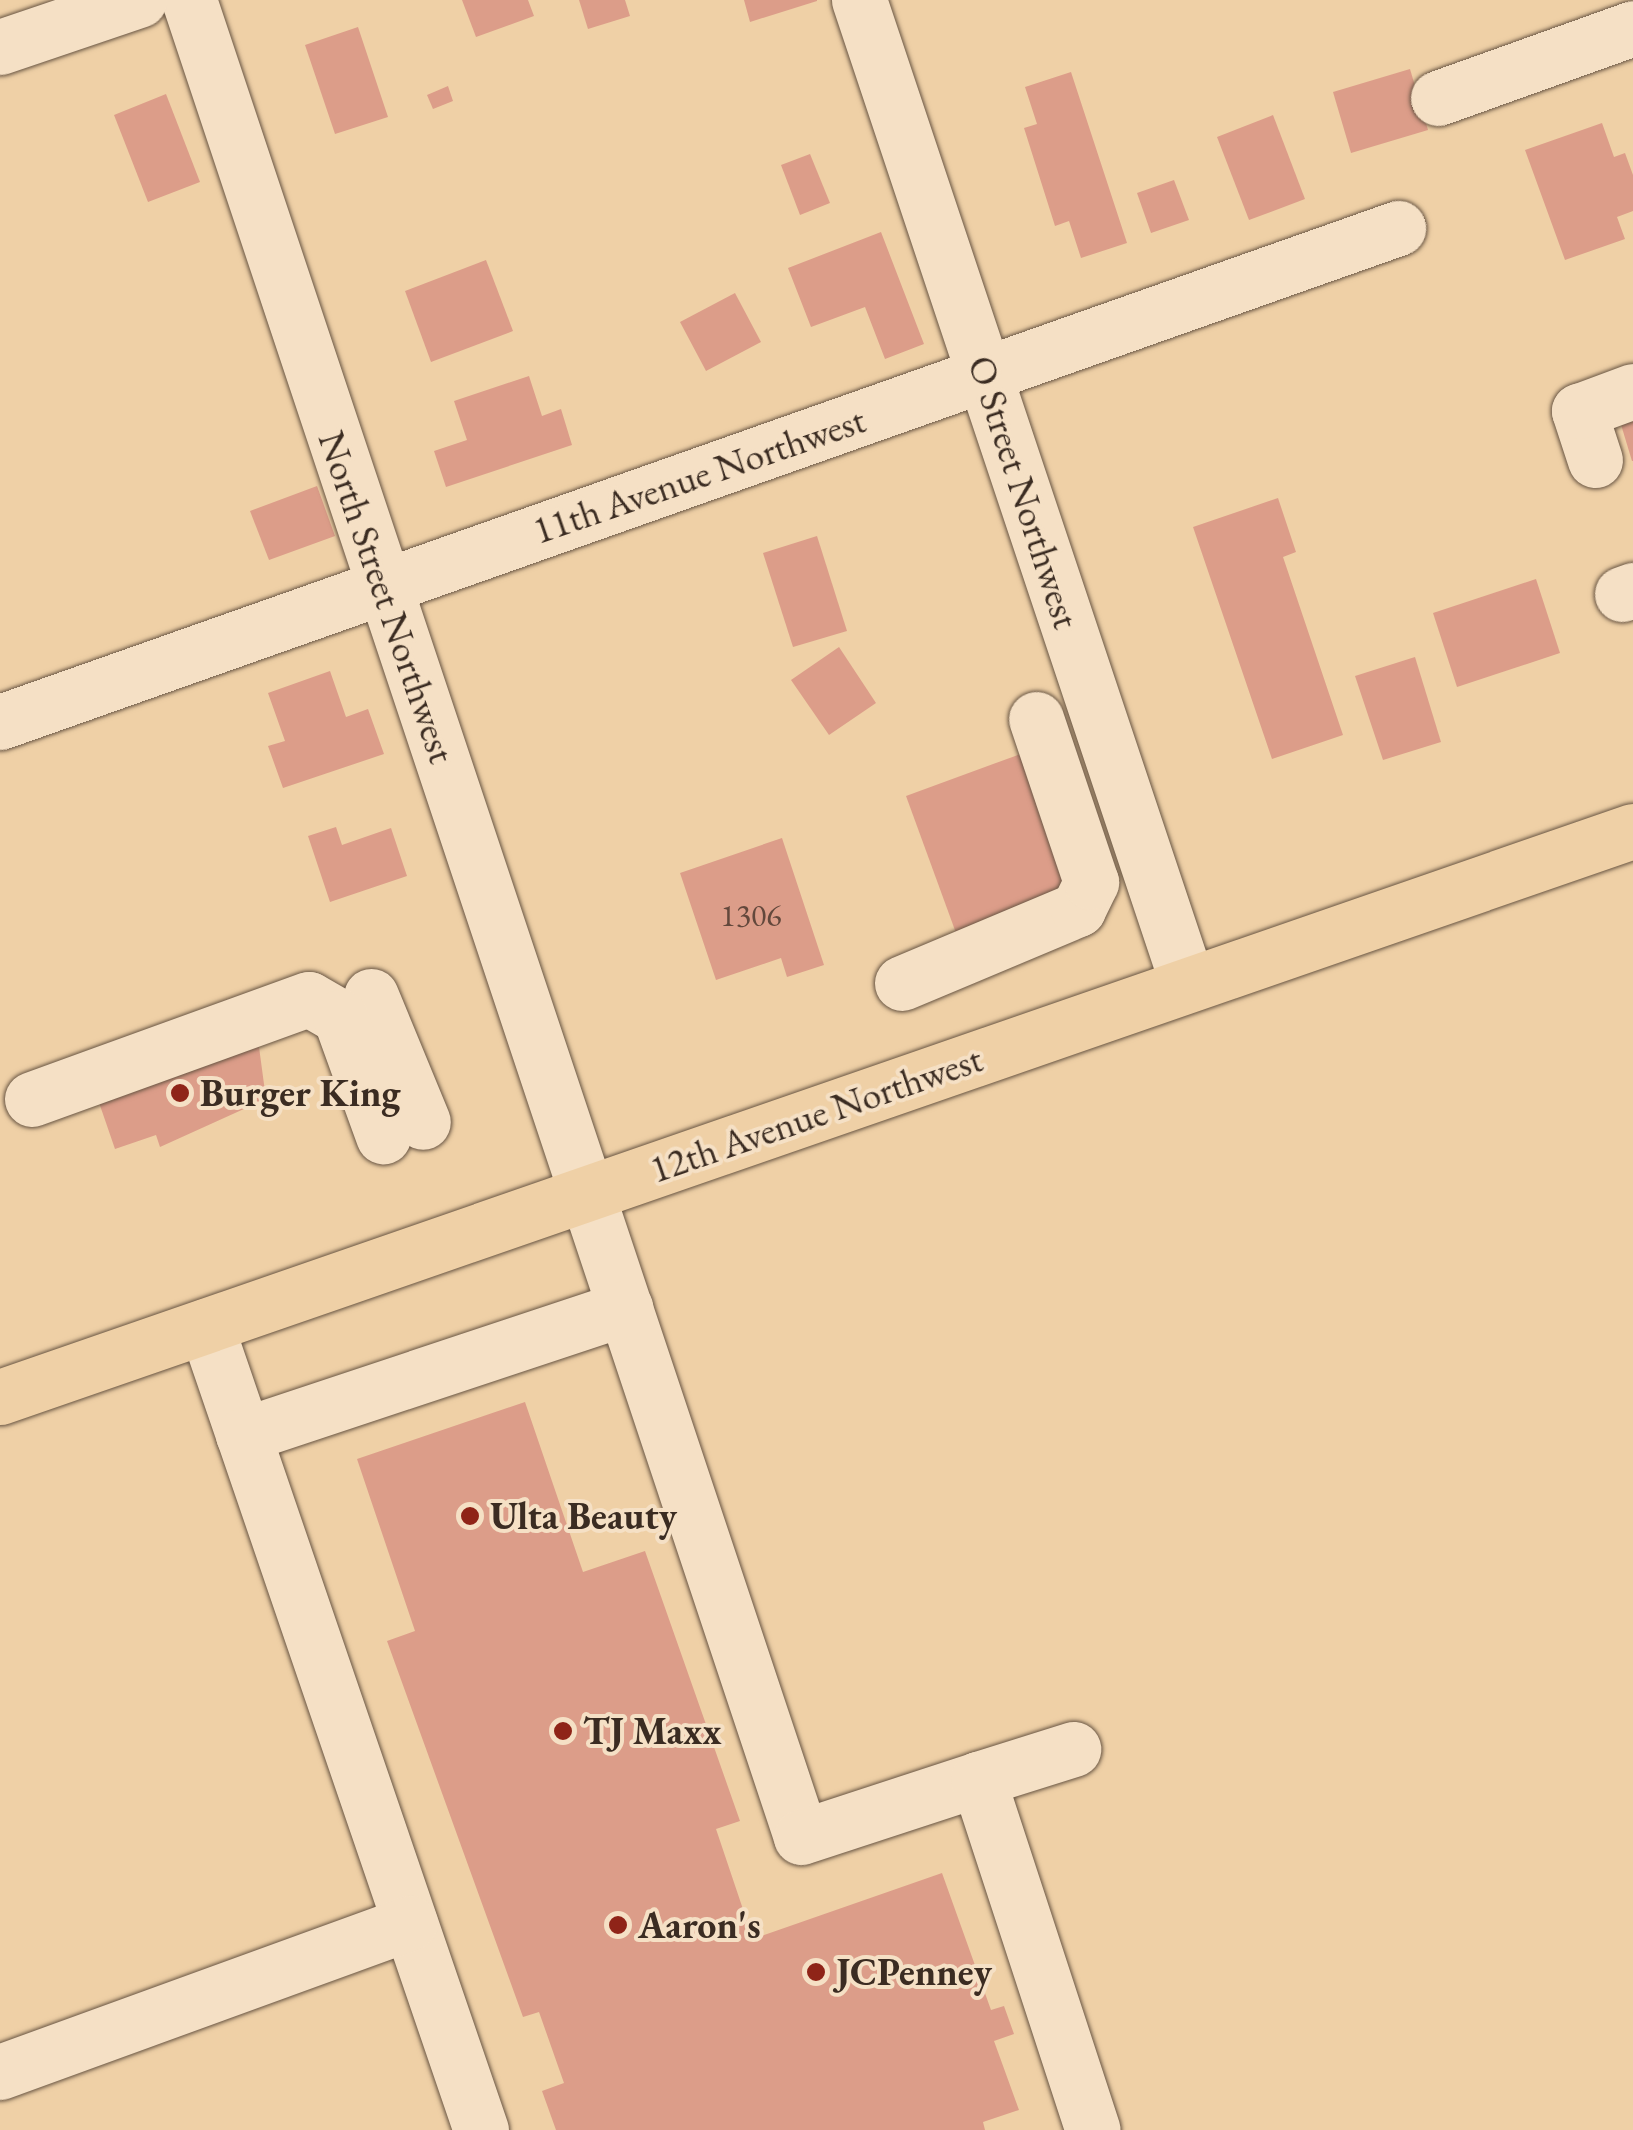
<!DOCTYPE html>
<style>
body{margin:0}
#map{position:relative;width:1633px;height:2130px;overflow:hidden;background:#efd0a6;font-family:"EB Garamond",serif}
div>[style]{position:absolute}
.building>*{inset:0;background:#dc9d89}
.roads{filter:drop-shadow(0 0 2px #685543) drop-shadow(0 0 2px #685543)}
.minor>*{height:55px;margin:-27.5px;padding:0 27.5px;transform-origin:27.5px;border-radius:27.5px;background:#f5e0c5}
.major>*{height:55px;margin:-27.5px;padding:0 27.5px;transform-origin:27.5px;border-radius:27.5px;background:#efd0a6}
.dots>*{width:28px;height:28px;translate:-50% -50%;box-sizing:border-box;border:5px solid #f5e0c5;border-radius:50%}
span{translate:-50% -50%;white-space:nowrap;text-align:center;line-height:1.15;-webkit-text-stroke:8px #f5e0c5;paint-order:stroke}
.number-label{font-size:32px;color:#63483c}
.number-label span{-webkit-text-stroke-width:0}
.street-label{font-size:38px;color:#3b2c22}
.poi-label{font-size:38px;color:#3b2c22;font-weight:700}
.left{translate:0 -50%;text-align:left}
</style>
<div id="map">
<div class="building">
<div style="clip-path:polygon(462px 0,528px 0,534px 16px,476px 37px)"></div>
<div style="clip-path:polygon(579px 0,625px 0,630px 16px,588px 29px)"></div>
<div style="clip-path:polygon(744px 0,817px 0,817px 1px,750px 22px)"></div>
<div style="clip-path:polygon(358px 27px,388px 117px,335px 134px,305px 45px)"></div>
<div style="clip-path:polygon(1410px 69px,1428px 130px,1351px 153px,1333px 92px)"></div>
<div style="clip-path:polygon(1071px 72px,1127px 243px,1081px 258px,1069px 221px,1055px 226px,1024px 128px,1037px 124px,1025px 87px)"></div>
<div style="clip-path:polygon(448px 86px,453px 101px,433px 109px,427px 95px)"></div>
<div style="clip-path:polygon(166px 94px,200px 182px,148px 202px,114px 115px)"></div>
<div style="clip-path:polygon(1273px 115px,1305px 199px,1249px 220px,1217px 137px)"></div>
<div style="clip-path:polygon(1602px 123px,1614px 157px,1625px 153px,1633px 175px,1633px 211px,1617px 217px,1625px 239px,1565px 260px,1525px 150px)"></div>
<div style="clip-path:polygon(810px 154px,830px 203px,800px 215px,781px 165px)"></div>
<div style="clip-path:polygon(1174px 180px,1189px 220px,1151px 233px,1137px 193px)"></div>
<div style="clip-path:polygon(881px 232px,924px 344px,885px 359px,865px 307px,811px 327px,788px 268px)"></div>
<div style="clip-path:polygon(486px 260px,513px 331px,431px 362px,405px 291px)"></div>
<div style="clip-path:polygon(735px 293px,761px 342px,706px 371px,680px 322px)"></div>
<div style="clip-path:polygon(529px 376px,542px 416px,561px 409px,572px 445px,446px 487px,434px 451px,467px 440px,454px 401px)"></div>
<div style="clip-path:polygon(1633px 403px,1633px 461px,1632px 461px,1616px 408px)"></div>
<div style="clip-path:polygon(317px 486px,335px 536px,269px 560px,250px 511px)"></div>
<div style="clip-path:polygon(1278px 498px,1296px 552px,1283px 557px,1343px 735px,1272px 759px,1193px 527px)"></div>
<div style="clip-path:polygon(817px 536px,847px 631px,793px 647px,763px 553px)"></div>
<div style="clip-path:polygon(1536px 579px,1560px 653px,1457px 687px,1433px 613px)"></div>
<div style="clip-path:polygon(839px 647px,876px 703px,829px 735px,791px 680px)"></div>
<div style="clip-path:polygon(1415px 657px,1441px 742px,1383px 760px,1355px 676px)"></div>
<div style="clip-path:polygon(330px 671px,346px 717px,368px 709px,384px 754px,283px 788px,268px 746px,285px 741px,268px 693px)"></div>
<div style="clip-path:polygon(1034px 749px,1083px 887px,956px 933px,906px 796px)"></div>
<div style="clip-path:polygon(336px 827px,342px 845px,391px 828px,407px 876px,330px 902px,308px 836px)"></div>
<div style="clip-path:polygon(782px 838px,824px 965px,787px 977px,781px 958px,716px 980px,680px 873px)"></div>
<div style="clip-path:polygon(257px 1032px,266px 1099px,160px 1147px,156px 1135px,115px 1149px,94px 1088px)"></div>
<div style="clip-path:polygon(525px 1402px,583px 1572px,645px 1551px,740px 1821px,716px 1829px,753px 1939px,942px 1873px,991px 2010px,1004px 2006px,1014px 2034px,994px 2041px,1019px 2110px,983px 2122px,985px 2130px,556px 2130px,542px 2091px,564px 2083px,539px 2012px,523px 2017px,387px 1641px,415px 1631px,357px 1459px)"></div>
</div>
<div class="roads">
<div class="minor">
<div style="left:189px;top:0;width:1936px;rotate:71.57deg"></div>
<div style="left:801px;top:1837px;width:186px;rotate:-18.1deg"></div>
<div style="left:978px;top:1779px;width:369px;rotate:71.9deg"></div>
<div style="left:859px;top:0;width:1038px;rotate:71.53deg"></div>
<div style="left:0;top:47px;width:147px;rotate:-18.7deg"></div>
<div style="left:1438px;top:98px;width:207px;rotate:-19.7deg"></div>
<div style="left:1595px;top:460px;width:52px;rotate:-108.1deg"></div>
<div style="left:1579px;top:411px;width:58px;rotate:-20.3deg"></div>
<div style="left:1622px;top:594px;width:12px;rotate:-20deg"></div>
<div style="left:0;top:722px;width:1483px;rotate:-19.46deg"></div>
<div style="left:902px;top:983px;width:191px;rotate:-22.8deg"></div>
<div style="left:1078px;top:909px;width:30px;rotate:-64deg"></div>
<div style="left:1091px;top:882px;width:172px;rotate:-108.6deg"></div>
<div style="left:371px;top:996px;width:136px;rotate:67.6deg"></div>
<div style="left:32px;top:1099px;width:294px;rotate:-19.9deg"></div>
<div style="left:309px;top:999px;width:36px;rotate:30deg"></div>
<div style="left:340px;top:1017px;width:127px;rotate:70.1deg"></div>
<div style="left:206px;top:1326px;width:850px;rotate:71.12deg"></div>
<div style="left:243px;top:1435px;width:403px;rotate:-18.4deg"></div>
<div style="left:978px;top:1779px;width:100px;rotate:-17.5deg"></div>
<div style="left:0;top:2072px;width:436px;rotate:-20deg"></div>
</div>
<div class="major">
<div style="left:0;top:1397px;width:1728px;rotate:-19.12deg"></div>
</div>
</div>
<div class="dots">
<div style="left:180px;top:1093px;background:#8f2418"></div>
<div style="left:470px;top:1516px;background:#8f2418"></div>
<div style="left:563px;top:1731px;background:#8f2418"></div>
<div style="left:618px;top:1925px;background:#8f2418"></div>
<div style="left:816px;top:1972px;background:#8f2418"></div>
</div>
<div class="number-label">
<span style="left:751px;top:915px">1306</span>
</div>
<div class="street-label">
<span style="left:699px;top:475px;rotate:-19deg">11th Avenue Northwest</span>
<span style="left:1024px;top:492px;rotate:72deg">O Street Northwest</span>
<span style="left:387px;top:597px;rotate:71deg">North Street Northwest</span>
<span style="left:816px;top:1114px;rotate:-19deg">12th Avenue Northwest</span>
</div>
<div class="poi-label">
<span class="left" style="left:200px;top:1093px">Burger King</span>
<span class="left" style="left:490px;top:1516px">Ulta Beauty</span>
<span class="left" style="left:583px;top:1731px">TJ Maxx</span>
<span class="left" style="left:638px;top:1925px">Aaron's</span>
<span class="left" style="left:836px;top:1972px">JCPenney</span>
</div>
</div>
